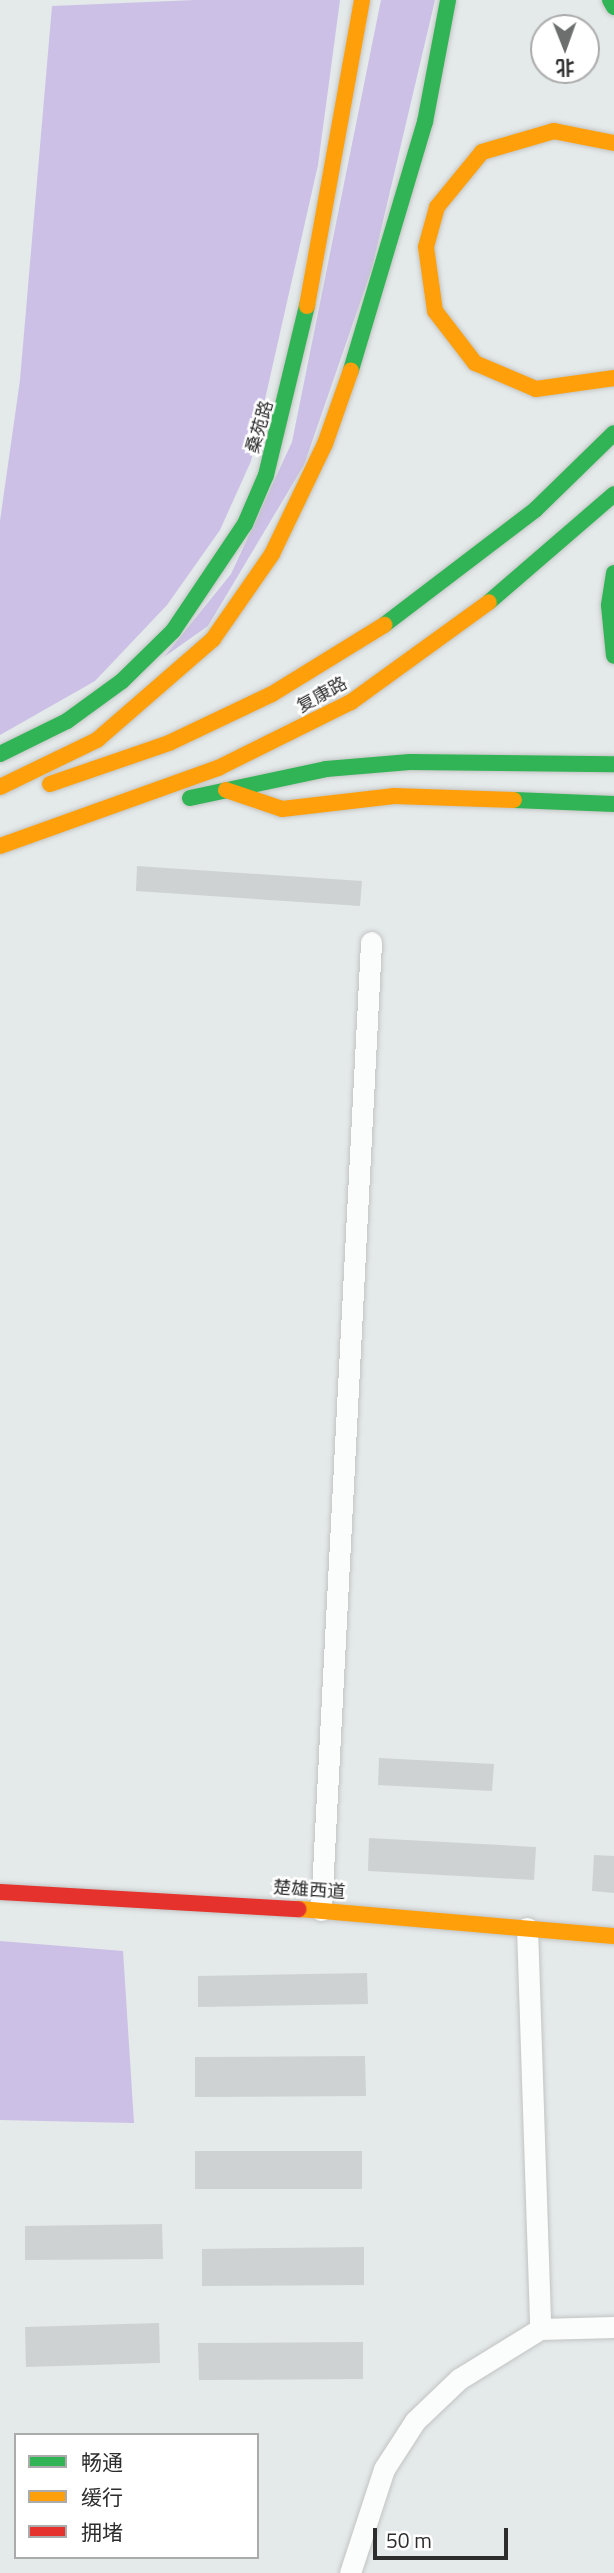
<!DOCTYPE html>
<meta charset="utf-8">
<style>
body{margin:0}
#map{position:relative;width:614px;height:2573px;overflow:hidden;background:#e4e9ea;font-family:"Titillium Web","Noto Sans SC",sans-serif}
div>[style]{position:absolute}
.green>*{inset:0;background:#ccc0e6}
.building>*{inset:0;background:#cfd2d3}
.roads{filter:drop-shadow(0 0 2px #c2c4c2) drop-shadow(0 0 2px #c2c4c2)}
.street>*{height:21px;margin:-10.5px;padding:0 10.5px;transform-origin:10.5px;border-radius:10.5px;background:#fbfcfc}
.fast>*{height:16px;margin:-8px;padding:0 8px;transform-origin:8px;border-radius:8px;background:#30b455}
.slow>*{height:16px;margin:-8px;padding:0 8px;transform-origin:8px;border-radius:8px;background:#ff9f0a}
.jam>*{height:16px;margin:-8px;padding:0 8px;transform-origin:8px;border-radius:8px;background:#e5322d}
span{translate:-50% -50%;white-space:nowrap;text-align:center;line-height:1.15;-webkit-text-stroke:5px #fff;paint-order:stroke}
.street-label{font-size:18px;color:#2d2d2d}
.legend{position:absolute;left:14px;top:2433px;width:245px;height:126px;box-sizing:border-box;background:#fff;border:2px solid #ababab;margin:0;padding:9px 12px;list-style:none;font-size:21px;color:#2d2d2d}
.legend li{display:flex;align-items:center;gap:14px;height:35px}
.legend b{width:35px;border:2px solid #ababab}
.north{position:absolute;left:530px;top:14px;width:70px;height:70px;box-sizing:border-box;background:#fff;border:2px solid #ababab;border-radius:50%;rotate:179deg;font-size:19px;font-weight:700;line-height:28px;text-align:center;color:#2d2d2d}
.north::after{content:'';display:block;margin:auto;width:24px;height:32px;background:#6d6f6f;clip-path:polygon(50% 0,100% 100%,50% 72%,0 100%)}
.scale{position:absolute;left:373px;top:2528px;width:135px;height:32px;box-sizing:border-box;border:4px solid #2d2d2d;border-top:0;padding-left:9px;font-size:21px;line-height:24px;white-space:nowrap;color:#2d2d2d;-webkit-text-stroke:5px #fff;paint-order:stroke}
</style>
<div id="map">
<div class="green">
<div style="clip-path:polygon(195px 0,340px 0,318px 165px,251px 461px,220px 530px,167px 605px,95px 681px,0 735px,0 521px,20px 380px,52px 6px)"></div>
<div style="clip-path:polygon(381px 0,435px 0,372px 268px,304px 465px,208px 626px,164px 657px,231px 574px,292px 442px)"></div>
<div style="clip-path:polygon(0 1941px,123px 1951px,134px 2123px,0 2120px)"></div>
</div>
<div class="building">
<div style="clip-path:polygon(137px 866px,362px 881px,360px 906px,136px 891px)"></div>
<div style="clip-path:polygon(379px 1758px,494px 1764px,492px 1791px,378px 1785px)"></div>
<div style="clip-path:polygon(369px 1838px,536px 1847px,534px 1880px,368px 1871px)"></div>
<div style="clip-path:polygon(594px 1855px,614px 1856px,614px 1893px,592px 1891px)"></div>
<div style="clip-path:polygon(367px 1973px,368px 2004px,198px 2007px,198px 1976px)"></div>
<div style="clip-path:polygon(365px 2056px,366px 2096px,195px 2097px,195px 2057px)"></div>
<div style="clip-path:polygon(195px 2151px,362px 2151px,362px 2189px,195px 2189px)"></div>
<div style="clip-path:polygon(162px 2224px,163px 2259px,25px 2260px,25px 2226px)"></div>
<div style="clip-path:polygon(364px 2247px,364px 2285px,202px 2286px,202px 2249px)"></div>
<div style="clip-path:polygon(159px 2323px,160px 2363px,26px 2367px,25px 2327px)"></div>
<div style="clip-path:polygon(363px 2342px,363px 2379px,199px 2380px,198px 2343px)"></div>
</div>
<div class="roads">
<div class="street">
<div style="left:321px;top:1910px;width:969px;rotate:-87.04deg"></div>
<div style="left:527px;top:1928px;width:401px;rotate:88.1deg"></div>
<div style="left:350px;top:2573px;width:109px;rotate:-71.9deg"></div>
<div style="left:384px;top:2469px;width:57px;rotate:-57.1deg"></div>
<div style="left:415px;top:2421px;width:61px;rotate:-43.7deg"></div>
<div style="left:459px;top:2379px;width:95px;rotate:-31.7deg"></div>
<div style="left:540px;top:2329px;width:74px;rotate:-1.5deg"></div>
</div>
<div class="fast">
<div style="left:610px;top:0;width:8px;rotate:60deg"></div>
<div style="left:351px;top:370px;width:259px;rotate:-73.4deg"></div>
<div style="left:425px;top:122px;width:124px;rotate:-79.3deg"></div>
<div style="left:614px;top:573px;width:33px;rotate:99deg"></div>
<div style="left:609px;top:606px;width:50px;rotate:84.3deg"></div>
<div style="left:489px;top:602px;width:165px;rotate:-40.8deg"></div>
<div style="left:384px;top:625px;width:190px;rotate:-37.3deg"></div>
<div style="left:535px;top:510px;width:110px;rotate:-44.3deg"></div>
<div style="left:0;top:754px;width:75px;rotate:-26.2deg"></div>
<div style="left:67px;top:721px;width:68px;rotate:-36deg"></div>
<div style="left:122px;top:681px;width:71px;rotate:-44.4deg"></div>
<div style="left:173px;top:631px;width:129px;rotate:-56.1deg"></div>
<div style="left:245px;top:524px;width:53px;rotate:-66.8deg"></div>
<div style="left:266px;top:475px;width:174px;rotate:-76.4deg"></div>
<div style="left:190px;top:798px;width:139px;rotate:-12deg"></div>
<div style="left:326px;top:769px;width:84px;rotate:-4.8deg"></div>
<div style="left:410px;top:762px;width:204px;rotate:0.6deg"></div>
<div style="left:514px;top:800px;width:100px;rotate:2.3deg"></div>
</div>
<div class="slow">
<div style="left:614px;top:143px;width:61px;rotate:-168.7deg"></div>
<div style="left:554px;top:131px;width:75px;rotate:163.7deg"></div>
<div style="left:482px;top:152px;width:71px;rotate:129.3deg"></div>
<div style="left:437px;top:207px;width:41px;rotate:105.4deg"></div>
<div style="left:426px;top:247px;width:65px;rotate:82deg"></div>
<div style="left:435px;top:311px;width:66px;rotate:52.4deg"></div>
<div style="left:475px;top:363px;width:66px;rotate:23.1deg"></div>
<div style="left:536px;top:389px;width:79px;rotate:-8deg"></div>
<div style="left:307px;top:306px;width:311px;rotate:-79.8deg"></div>
<div style="left:50px;top:784px;width:126px;rotate:-19deg"></div>
<div style="left:169px;top:743px;width:114px;rotate:-25.4deg"></div>
<div style="left:272px;top:694px;width:132px;rotate:-31.6deg"></div>
<div style="left:0;top:787px;width:108px;rotate:-25.9deg"></div>
<div style="left:97px;top:740px;width:154px;rotate:-41deg"></div>
<div style="left:213px;top:639px;width:103px;rotate:-55.2deg"></div>
<div style="left:272px;top:554px;width:122px;rotate:-64.3deg"></div>
<div style="left:325px;top:444px;width:78px;rotate:-70.6deg"></div>
<div style="left:226px;top:790px;width:59px;rotate:18.7deg"></div>
<div style="left:282px;top:809px;width:113px;rotate:-6.6deg"></div>
<div style="left:394px;top:796px;width:120px;rotate:1.9deg"></div>
<div style="left:0;top:846px;width:232px;rotate:-19.7deg"></div>
<div style="left:218px;top:768px;width:148px;rotate:-26.4deg"></div>
<div style="left:351px;top:702px;width:170px;rotate:-35.9deg"></div>
<div style="left:299px;top:1909px;width:316px;rotate:4.9deg"></div>
</div>
<div class="jam">
<div style="left:0;top:1892px;width:299px;rotate:3.3deg"></div>
</div>
</div>
<div class="street-label">
<span style="left:260px;top:427px;rotate:-74deg">桑苑路</span>
<span style="left:322px;top:695px;rotate:-29deg">复康路</span>
<span style="left:309px;top:1890px;rotate:4deg">楚雄西道</span>
</div>
<ul class="legend">
<li><b style="height:9px;background:#30b455"></b>畅通</li>
<li><b style="height:9px;background:#ff9f0a"></b>缓行</li>
<li><b style="height:9px;background:#e5322d"></b>拥堵</li>
</ul>
<div class="north">北</div>
<div class="scale">50 m</div>
</div>
